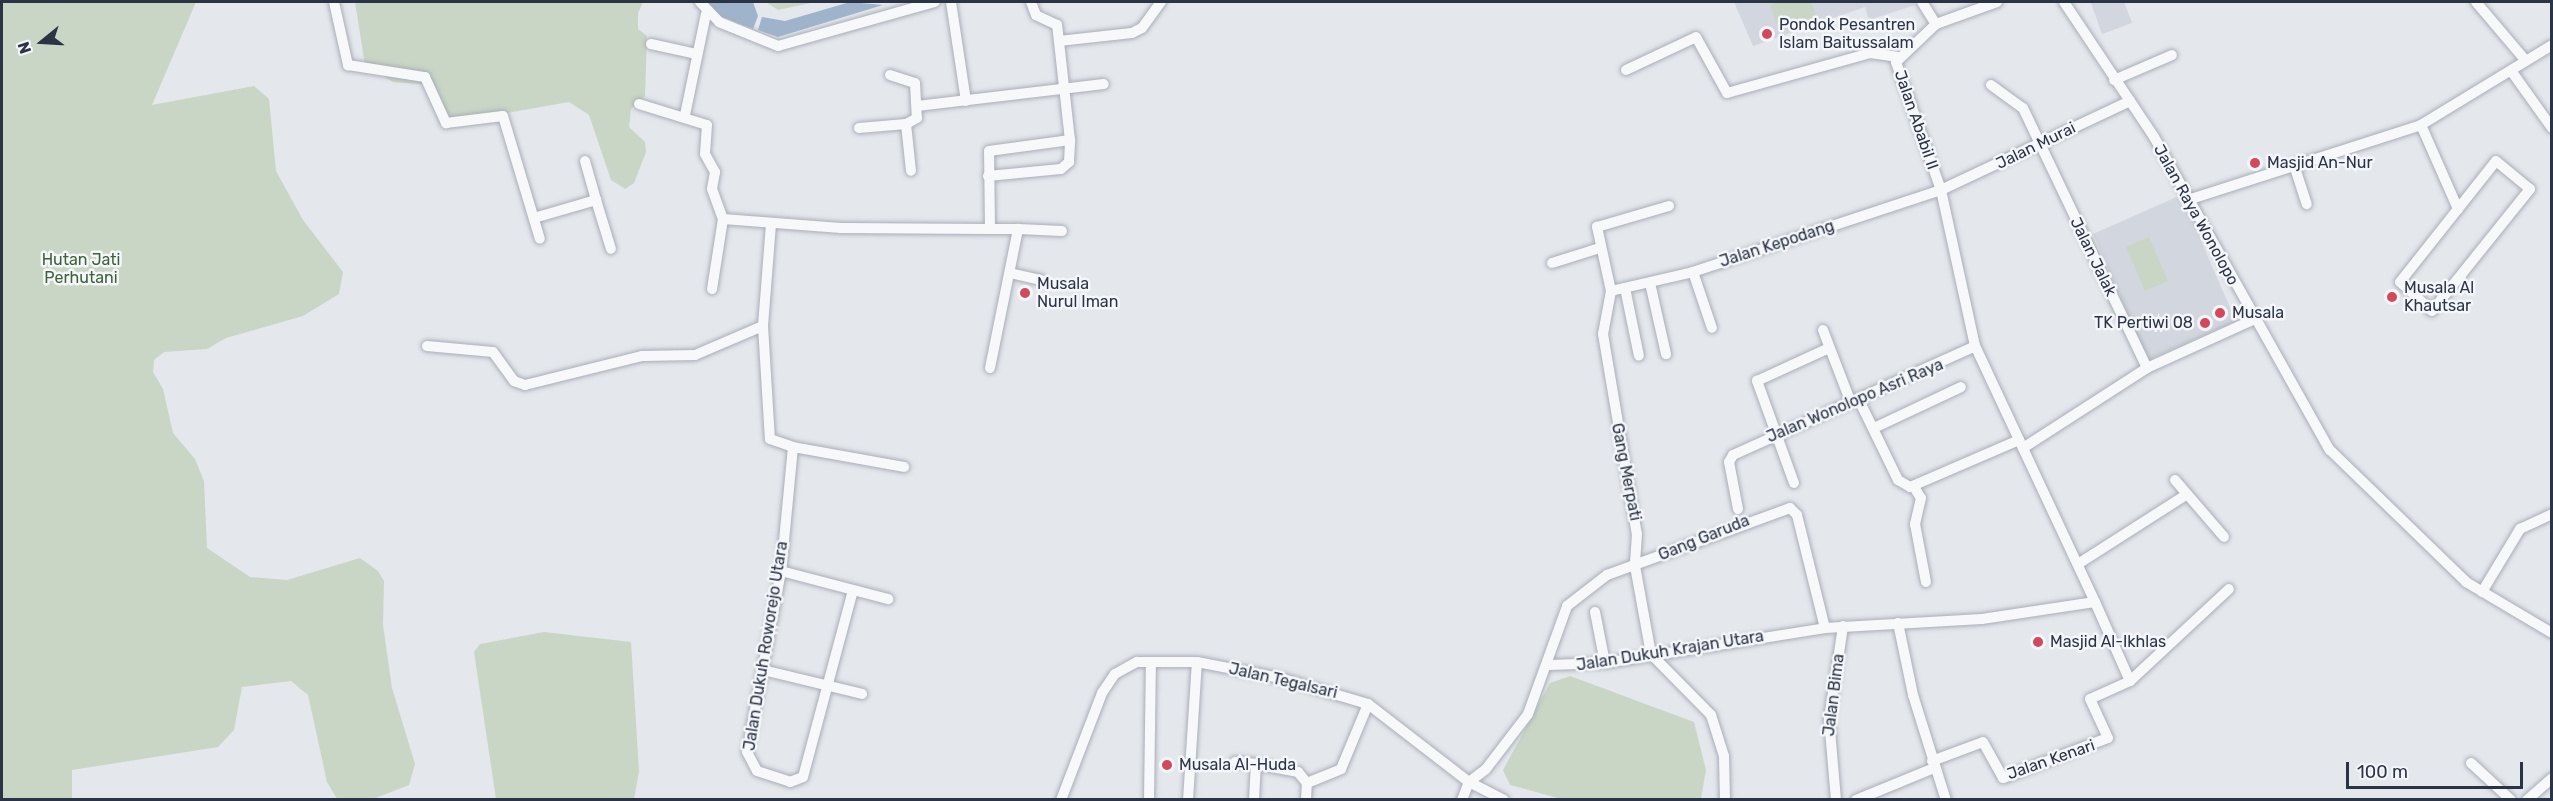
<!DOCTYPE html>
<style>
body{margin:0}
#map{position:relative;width:2553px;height:801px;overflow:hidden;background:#e4e7ec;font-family:Rubik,sans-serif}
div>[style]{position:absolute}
.built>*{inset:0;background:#d2d6de}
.green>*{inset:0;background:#c9d6c5}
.water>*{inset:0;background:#9fb4cc}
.roads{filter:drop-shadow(0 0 2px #a9aeb7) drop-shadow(0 0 2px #a9aeb7)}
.street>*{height:10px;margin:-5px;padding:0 5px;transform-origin:5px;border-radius:5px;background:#f7f8fa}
.dots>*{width:16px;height:16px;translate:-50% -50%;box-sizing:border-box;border:3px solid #f4f6f9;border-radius:50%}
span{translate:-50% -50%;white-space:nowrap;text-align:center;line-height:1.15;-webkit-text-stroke:5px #f4f6f9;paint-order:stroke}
.poi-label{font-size:16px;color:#2b3445}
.left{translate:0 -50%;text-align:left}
.right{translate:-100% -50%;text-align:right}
.street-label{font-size:16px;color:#2b3445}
.park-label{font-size:16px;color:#3f6138}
.frame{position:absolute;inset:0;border:3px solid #2b3445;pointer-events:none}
.north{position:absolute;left:12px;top:12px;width:60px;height:60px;-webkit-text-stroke:4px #f4f6f9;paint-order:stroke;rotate:252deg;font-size:16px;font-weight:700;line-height:24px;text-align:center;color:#2b3445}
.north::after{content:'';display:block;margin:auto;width:21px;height:27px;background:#2b3445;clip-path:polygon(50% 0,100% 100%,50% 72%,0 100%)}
.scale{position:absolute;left:2346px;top:762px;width:177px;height:27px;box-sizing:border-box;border:3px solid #2b3445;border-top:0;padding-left:8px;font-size:18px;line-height:21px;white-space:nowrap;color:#2b3445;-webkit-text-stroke:4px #f4f6f9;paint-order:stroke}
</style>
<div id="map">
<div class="built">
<div style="clip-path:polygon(1734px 2px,1914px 2px,1915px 5px,1869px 20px,1865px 7px,1753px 46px)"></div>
<div style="clip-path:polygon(2124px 2px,2132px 23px,2102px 34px,2091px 3px)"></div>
<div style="clip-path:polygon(2181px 195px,2236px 321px,2148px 360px,2093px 234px)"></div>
</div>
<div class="green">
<div style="clip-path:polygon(2px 2px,196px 2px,152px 105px,254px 86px,269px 99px,276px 171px,303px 220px,343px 272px,339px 294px,303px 316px,226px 338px,207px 349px,164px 352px,154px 360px,153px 372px,163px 389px,173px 433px,195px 459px,204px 481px,207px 548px,250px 577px,287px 580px,360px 558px,378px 571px,384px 581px,383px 625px,392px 688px,415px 764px,409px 785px,373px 799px,337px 799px,327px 782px,308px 695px,291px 681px,242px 687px,234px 730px,218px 747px,72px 770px,72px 799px,2px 799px)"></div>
<div style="clip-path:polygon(355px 2px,643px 2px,638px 13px,638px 29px,647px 36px,645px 96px,631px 109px,629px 127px,645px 142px,646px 152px,634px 183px,625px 189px,611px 180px,589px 115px,569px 102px,450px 123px,433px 85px,393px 82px,365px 65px)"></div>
<div style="clip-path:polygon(766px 2px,815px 2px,778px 10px)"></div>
<div style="clip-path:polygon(1778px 2px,1811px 2px,1817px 18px,1780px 32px,1770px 5px)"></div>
<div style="clip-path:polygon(2149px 237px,2168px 281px,2145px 291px,2126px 247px)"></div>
<div style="clip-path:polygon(544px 632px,631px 642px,639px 771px,634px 799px,496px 799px,474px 652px,480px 644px)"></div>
<div style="clip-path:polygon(1570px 676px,1694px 722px,1706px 770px,1701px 799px,1565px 800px,1510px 785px,1503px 770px,1550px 683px)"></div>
</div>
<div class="water">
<div style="clip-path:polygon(708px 2px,753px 2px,758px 16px,753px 29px,712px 13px)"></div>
<div style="clip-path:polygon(850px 2px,883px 5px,778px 37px,758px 30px,762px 17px,785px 21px)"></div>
</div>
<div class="roads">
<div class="street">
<div style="left:334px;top:2px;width:65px;rotate:77.5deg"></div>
<div style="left:348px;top:65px;width:78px;rotate:8.9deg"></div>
<div style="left:425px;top:77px;width:51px;rotate:65.5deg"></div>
<div style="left:446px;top:123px;width:57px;rotate:-7deg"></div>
<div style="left:503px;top:116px;width:128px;rotate:73.3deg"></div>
<div style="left:700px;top:2px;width:28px;rotate:46deg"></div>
<div style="left:719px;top:22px;width:64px;rotate:22.1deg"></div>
<div style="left:778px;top:46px;width:163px;rotate:-15.7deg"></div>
<div style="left:951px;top:2px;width:100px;rotate:81.4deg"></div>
<div style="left:1922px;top:2px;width:26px;rotate:58deg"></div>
<div style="left:2064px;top:2px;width:162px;rotate:56.3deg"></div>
<div style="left:2154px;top:137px;width:359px;rotate:60.7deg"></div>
<div style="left:2330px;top:450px;width:190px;rotate:44.1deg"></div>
<div style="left:2466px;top:582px;width:100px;rotate:30.7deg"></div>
<div style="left:2476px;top:2px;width:77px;rotate:49.7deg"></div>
<div style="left:1059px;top:41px;width:73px;rotate:-6.3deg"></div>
<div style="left:1132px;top:33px;width:11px;rotate:-27deg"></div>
<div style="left:1142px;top:28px;width:32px;rotate:-54deg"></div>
<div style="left:651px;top:44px;width:46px;rotate:12.5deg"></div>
<div style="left:1626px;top:70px;width:77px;rotate:-25.2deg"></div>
<div style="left:1696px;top:37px;width:64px;rotate:61deg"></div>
<div style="left:1727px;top:93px;width:148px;rotate:-15.6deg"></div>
<div style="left:1870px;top:53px;width:27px;rotate:8deg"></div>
<div style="left:2512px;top:72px;width:69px;rotate:54.5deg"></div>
<div style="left:890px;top:75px;width:26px;rotate:18deg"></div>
<div style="left:915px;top:83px;width:35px;rotate:87deg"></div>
<div style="left:917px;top:118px;width:13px;rotate:151deg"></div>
<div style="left:906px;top:124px;width:47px;rotate:83.9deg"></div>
<div style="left:2114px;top:80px;width:63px;rotate:-23.3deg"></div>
<div style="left:1991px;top:85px;width:39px;rotate:36deg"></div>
<div style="left:2023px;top:108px;width:288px;rotate:64.5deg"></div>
<div style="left:639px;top:104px;width:71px;rotate:17.2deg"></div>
<div style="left:707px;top:125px;width:29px;rotate:94deg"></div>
<div style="left:705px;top:154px;width:21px;rotate:61deg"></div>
<div style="left:715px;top:172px;width:17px;rotate:100deg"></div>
<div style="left:712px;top:189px;width:32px;rotate:70deg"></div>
<div style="left:723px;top:219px;width:71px;rotate:98.9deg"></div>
<div style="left:917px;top:106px;width:188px;rotate:-6.7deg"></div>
<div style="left:685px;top:115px;width:103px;rotate:-78.3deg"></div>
<div style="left:2421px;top:125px;width:92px;rotate:66.2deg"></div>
<div style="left:859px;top:128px;width:47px;rotate:-4.9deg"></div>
<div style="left:585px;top:161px;width:41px;rotate:74.2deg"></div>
<div style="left:2496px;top:161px;width:44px;rotate:39.5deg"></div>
<div style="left:2530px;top:189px;width:156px;rotate:128.8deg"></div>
<div style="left:2432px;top:311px;width:43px;rotate:-137.8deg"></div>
<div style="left:2400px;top:282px;width:154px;rotate:-51.6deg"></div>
<div style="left:2295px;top:168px;width:38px;rotate:72deg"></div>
<div style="left:988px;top:176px;width:73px;rotate:-5.5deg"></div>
<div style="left:1061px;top:169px;width:11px;rotate:-41deg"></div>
<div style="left:1069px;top:162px;width:22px;rotate:-87deg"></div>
<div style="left:2191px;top:199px;width:242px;rotate:-17.8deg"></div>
<div style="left:2421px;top:125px;width:153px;rotate:-31.4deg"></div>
<div style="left:534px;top:218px;width:65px;rotate:-16.2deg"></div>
<div style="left:596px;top:200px;width:51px;rotate:73deg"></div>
<div style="left:723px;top:219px;width:118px;rotate:4.4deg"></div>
<div style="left:841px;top:228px;width:149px;rotate:0.4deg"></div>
<div style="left:771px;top:224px;width:102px;rotate:94.5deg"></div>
<div style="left:763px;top:326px;width:113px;rotate:86.5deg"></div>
<div style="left:770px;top:439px;width:24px;rotate:19deg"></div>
<div style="left:793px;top:447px;width:125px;rotate:95.5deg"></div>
<div style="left:781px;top:571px;width:184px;rotate:100.6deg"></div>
<div style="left:747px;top:752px;width:21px;rotate:62deg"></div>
<div style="left:757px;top:771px;width:35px;rotate:18deg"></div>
<div style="left:790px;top:782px;width:14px;rotate:-21deg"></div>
<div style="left:803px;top:777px;width:193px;rotate:-75deg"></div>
<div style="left:1018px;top:229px;width:44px;rotate:2.6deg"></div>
<div style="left:1552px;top:263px;width:50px;rotate:-17.4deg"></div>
<div style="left:1693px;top:272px;width:59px;rotate:71.3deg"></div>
<div style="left:1010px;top:273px;width:32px;rotate:13deg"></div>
<div style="left:1650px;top:283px;width:73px;rotate:77.3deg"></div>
<div style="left:1625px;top:288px;width:69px;rotate:78.4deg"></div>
<div style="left:1611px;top:291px;width:84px;rotate:-13deg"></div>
<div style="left:1693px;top:272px;width:261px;rotate:-18.3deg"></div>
<div style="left:1941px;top:190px;width:209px;rotate:-25.2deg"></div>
<div style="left:1611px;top:291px;width:44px;rotate:100.5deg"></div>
<div style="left:1603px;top:334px;width:203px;rotate:80.4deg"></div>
<div style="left:1637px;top:534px;width:32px;rotate:94deg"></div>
<div style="left:1635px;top:566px;width:89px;rotate:79.7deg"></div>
<div style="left:1651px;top:654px;width:86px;rotate:45.5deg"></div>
<div style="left:1711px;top:715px;width:43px;rotate:72.4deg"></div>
<div style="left:1724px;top:756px;width:44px;rotate:88.7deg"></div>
<div style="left:1611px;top:291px;width:66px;rotate:-102.3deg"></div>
<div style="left:1597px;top:227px;width:75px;rotate:-16.3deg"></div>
<div style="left:1823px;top:330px;width:78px;rotate:69deg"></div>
<div style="left:427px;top:346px;width:66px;rotate:5.2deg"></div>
<div style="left:493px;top:352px;width:36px;rotate:54deg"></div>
<div style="left:514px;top:381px;width:12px;rotate:20deg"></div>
<div style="left:525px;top:385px;width:121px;rotate:-13.9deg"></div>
<div style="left:642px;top:356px;width:53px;rotate:-1.1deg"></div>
<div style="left:695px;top:355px;width:74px;rotate:-23.1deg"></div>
<div style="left:990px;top:368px;width:142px;rotate:-78.6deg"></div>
<div style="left:1018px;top:229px;width:28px;rotate:180deg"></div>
<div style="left:990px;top:229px;width:78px;rotate:-90.7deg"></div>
<div style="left:989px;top:151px;width:82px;rotate:-7.7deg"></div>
<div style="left:1070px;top:140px;width:116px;rotate:-96.4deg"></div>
<div style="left:1057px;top:25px;width:23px;rotate:-155deg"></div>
<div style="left:1036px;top:15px;width:14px;rotate:-111deg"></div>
<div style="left:1859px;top:400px;width:89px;rotate:64deg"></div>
<div style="left:1898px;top:480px;width:14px;rotate:30deg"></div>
<div style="left:1910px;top:487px;width:119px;rotate:-23.3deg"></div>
<div style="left:1874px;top:428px;width:96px;rotate:-25.2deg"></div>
<div style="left:793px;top:447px;width:113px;rotate:10.2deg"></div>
<div style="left:2023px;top:448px;width:148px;rotate:-32.8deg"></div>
<div style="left:2147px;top:368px;width:116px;rotate:-24.4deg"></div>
<div style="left:2175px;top:480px;width:75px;rotate:49.3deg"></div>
<div style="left:1794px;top:483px;width:109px;rotate:-109.9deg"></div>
<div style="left:1757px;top:381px;width:79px;rotate:-24.6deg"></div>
<div style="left:1914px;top:487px;width:13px;rotate:58deg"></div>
<div style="left:1921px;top:498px;width:27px;rotate:103deg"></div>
<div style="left:1915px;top:524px;width:59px;rotate:79.3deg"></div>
<div style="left:1738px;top:509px;width:48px;rotate:-100.8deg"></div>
<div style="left:1729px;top:462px;width:8px;rotate:-60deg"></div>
<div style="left:1733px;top:455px;width:265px;rotate:-24.2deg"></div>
<div style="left:2078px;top:564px;width:128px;rotate:-32.6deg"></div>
<div style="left:781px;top:571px;width:111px;rotate:14.7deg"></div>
<div style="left:2482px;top:592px;width:74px;rotate:-58.9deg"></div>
<div style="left:2520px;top:529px;width:35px;rotate:-25deg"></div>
<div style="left:1595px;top:612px;width:52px;rotate:78.9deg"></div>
<div style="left:1898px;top:623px;width:74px;rotate:78.2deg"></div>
<div style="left:1913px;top:695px;width:110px;rotate:72.6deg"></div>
<div style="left:1550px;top:665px;width:55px;rotate:-2.1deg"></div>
<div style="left:1605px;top:663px;width:223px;rotate:-9deg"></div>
<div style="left:1825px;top:628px;width:157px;rotate:-3.3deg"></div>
<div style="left:1982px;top:619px;width:114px;rotate:-8.6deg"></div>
<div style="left:2095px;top:602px;width:283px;rotate:-115.1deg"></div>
<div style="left:1975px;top:346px;width:160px;rotate:-102.3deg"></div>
<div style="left:1941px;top:190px;width:136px;rotate:-109.4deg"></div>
<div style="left:1896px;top:62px;width:55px;rotate:-43.5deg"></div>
<div style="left:1936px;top:24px;width:65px;rotate:-19.8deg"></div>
<div style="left:763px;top:670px;width:102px;rotate:13.6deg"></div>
<div style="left:2130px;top:681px;width:135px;rotate:-42.9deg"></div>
<div style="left:1932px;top:761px;width:54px;rotate:-20.4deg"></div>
<div style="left:1983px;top:742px;width:41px;rotate:60.9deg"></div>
<div style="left:2003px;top:778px;width:112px;rotate:-20.9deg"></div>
<div style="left:2108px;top:738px;width:43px;rotate:-114.8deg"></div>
<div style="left:2090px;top:699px;width:44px;rotate:-24.2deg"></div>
<div style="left:2130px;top:681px;width:86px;rotate:-113.9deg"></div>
<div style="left:1235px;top:762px;width:21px;rotate:5deg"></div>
<div style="left:2471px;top:763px;width:54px;rotate:42.8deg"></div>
<div style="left:1061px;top:800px;width:115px;rotate:-69deg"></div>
<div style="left:1102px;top:693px;width:23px;rotate:-56deg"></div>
<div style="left:1115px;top:674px;width:25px;rotate:-29deg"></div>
<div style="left:1137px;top:662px;width:60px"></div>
<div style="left:1197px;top:662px;width:85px;rotate:10.9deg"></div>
<div style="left:1280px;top:678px;width:92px;rotate:16.5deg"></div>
<div style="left:1368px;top:704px;width:128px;rotate:37.7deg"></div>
<div style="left:1469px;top:782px;width:39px;rotate:27deg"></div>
<div style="left:1149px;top:800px;width:138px;rotate:-89.2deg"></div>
<div style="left:1188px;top:800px;width:138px;rotate:-86.3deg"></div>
<div style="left:1254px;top:800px;width:36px;rotate:-87deg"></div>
<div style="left:1256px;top:764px;width:43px;rotate:10.8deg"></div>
<div style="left:1298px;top:772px;width:14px;rotate:51deg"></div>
<div style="left:1306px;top:800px;width:17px;rotate:-87deg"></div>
<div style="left:1307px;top:783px;width:37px;rotate:-22deg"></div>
<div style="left:1341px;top:769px;width:70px;rotate:-67.4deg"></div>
<div style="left:1462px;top:800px;width:19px;rotate:-69deg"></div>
<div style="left:1469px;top:782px;width:21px;rotate:-37deg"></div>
<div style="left:1486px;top:769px;width:69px;rotate:-52.6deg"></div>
<div style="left:1528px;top:714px;width:115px;rotate:-70.1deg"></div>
<div style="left:1567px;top:606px;width:51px;rotate:-37.8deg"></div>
<div style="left:1607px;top:575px;width:195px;rotate:-20.1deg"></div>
<div style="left:1790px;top:508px;width:10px;rotate:45deg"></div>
<div style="left:1797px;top:515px;width:116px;rotate:76.1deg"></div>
<div style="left:1836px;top:800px;width:81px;rotate:-94.9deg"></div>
<div style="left:1829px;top:719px;width:94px;rotate:-81.4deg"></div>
<div style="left:1856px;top:800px;width:84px;rotate:-22.3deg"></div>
<div style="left:2527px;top:800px;width:33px;rotate:-41deg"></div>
</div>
</div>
<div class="dots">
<div style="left:1767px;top:34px;background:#d1495b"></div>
<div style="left:2255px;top:163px;background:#d1495b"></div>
<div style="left:1025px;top:293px;background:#d1495b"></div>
<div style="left:2392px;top:297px;background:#d1495b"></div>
<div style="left:2220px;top:313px;background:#d1495b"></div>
<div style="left:2205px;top:323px;background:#d1495b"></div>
<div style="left:2038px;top:642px;background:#d1495b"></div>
<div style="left:1167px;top:765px;background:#d1495b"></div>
</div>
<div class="poi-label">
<span class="left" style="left:1779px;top:34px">Pondok Pesantren<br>Islam Baitussalam</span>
<span class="left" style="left:2267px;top:163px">Masjid An-Nur</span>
<span class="left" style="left:1037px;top:293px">Musala<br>Nurul Iman</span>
<span class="left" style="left:2404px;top:297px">Musala Al<br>Khautsar</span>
<span class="left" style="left:2232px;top:313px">Musala</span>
<span class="right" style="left:2193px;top:323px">TK Pertiwi 08</span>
<span class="left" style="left:2050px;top:642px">Masjid Al-Ikhlas</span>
<span class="left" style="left:1179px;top:765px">Musala Al-Huda</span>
</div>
<div class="street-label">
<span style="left:1916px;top:120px;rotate:71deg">Jalan Ababil II</span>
<span style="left:2036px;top:146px;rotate:-26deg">Jalan Murai</span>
<span style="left:2196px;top:215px;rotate:61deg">Jalan Raya Wonolopo</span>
<span style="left:1777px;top:244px;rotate:-18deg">Jalan Kepodang</span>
<span style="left:2093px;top:257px;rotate:64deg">Jalan Jalak</span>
<span style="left:1855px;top:401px;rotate:-23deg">Jalan Wonolopo Asri Raya</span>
<span style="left:1626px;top:472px;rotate:79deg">Gang Merpati</span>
<span style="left:1704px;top:538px;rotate:-22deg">Gang Garuda</span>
<span style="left:766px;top:646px;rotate:-81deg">Jalan Dukuh Roworejo Utara</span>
<span style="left:1670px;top:651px;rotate:-9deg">Jalan Dukuh Krajan Utara</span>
<span style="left:1283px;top:681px;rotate:13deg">Jalan Tegalsari</span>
<span style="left:1834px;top:695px;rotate:-83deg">Jalan Bima</span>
<span style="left:2051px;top:760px;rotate:-19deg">Jalan Kenari</span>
</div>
<div class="park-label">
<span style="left:81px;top:269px">Hutan Jati<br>Perhutani</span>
</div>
<div class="frame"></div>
<div class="north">N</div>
<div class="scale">100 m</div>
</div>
